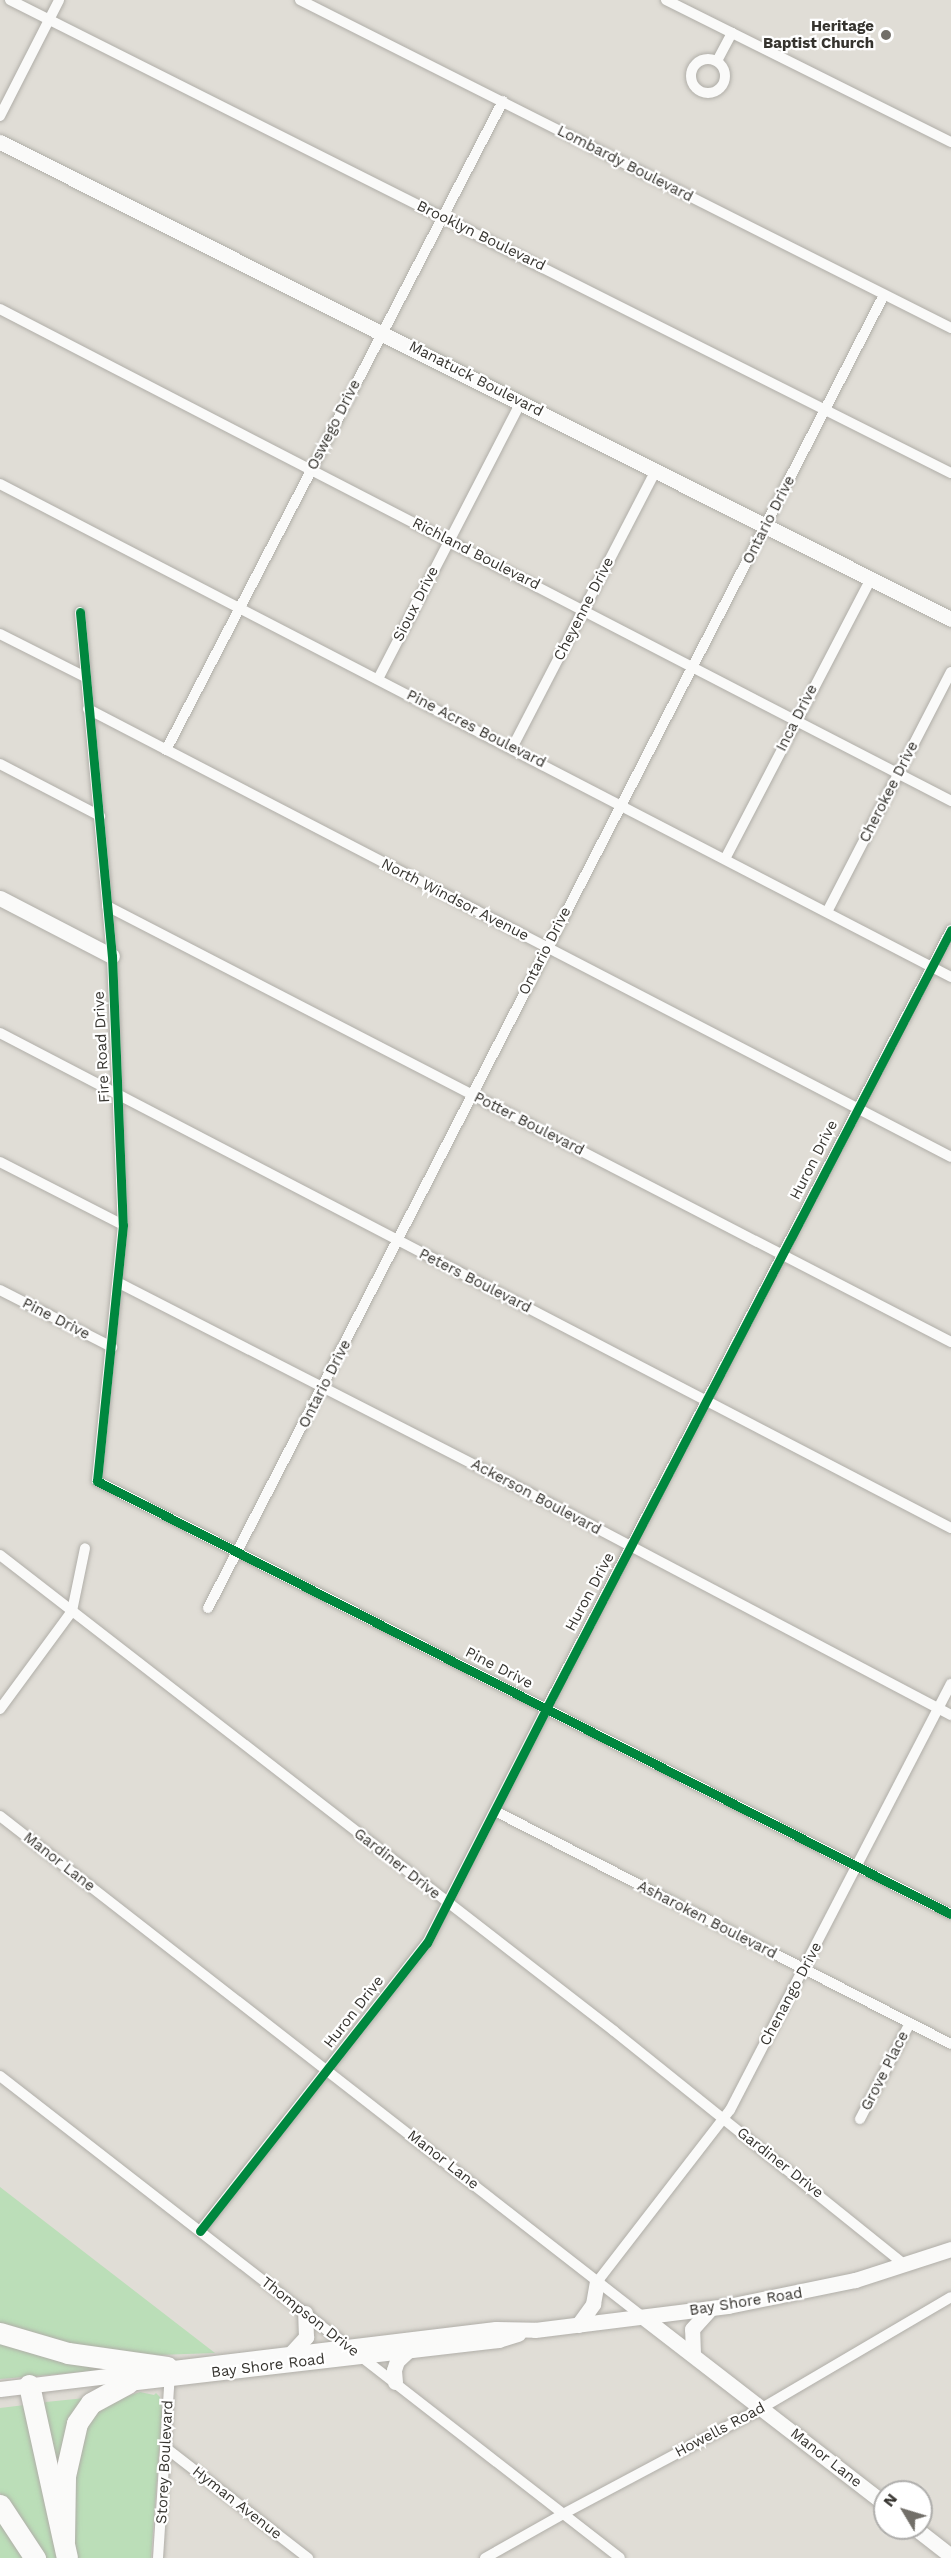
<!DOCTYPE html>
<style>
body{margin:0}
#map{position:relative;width:951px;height:2558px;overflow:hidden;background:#e0ddd6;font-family:"Work Sans",sans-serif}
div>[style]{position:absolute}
.green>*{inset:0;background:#bbdeb8}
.roads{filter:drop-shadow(0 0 2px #b0aea8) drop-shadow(0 0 2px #b0aea8)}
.street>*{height:10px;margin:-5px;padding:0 5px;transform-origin:5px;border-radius:5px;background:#fafaf9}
.street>.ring{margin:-5px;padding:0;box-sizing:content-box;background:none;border:10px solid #fafaf9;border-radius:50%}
.secondary>*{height:15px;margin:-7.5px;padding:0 7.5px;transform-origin:7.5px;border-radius:7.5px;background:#fafaf9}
.highway>*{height:21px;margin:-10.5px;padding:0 10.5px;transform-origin:10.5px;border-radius:10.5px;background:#fafaf9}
.cycleway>*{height:9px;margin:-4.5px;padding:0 4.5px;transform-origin:4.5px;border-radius:4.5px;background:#00873e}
.dots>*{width:16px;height:16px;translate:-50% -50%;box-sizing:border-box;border:3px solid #fff;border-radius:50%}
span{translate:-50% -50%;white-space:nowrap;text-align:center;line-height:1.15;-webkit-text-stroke:4.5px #fff;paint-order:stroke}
.poi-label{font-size:15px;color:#36342f;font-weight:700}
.right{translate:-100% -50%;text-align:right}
.street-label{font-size:15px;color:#36342f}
.north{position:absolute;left:873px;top:2480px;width:60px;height:60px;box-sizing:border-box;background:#fff;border:2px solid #afaeac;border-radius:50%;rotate:308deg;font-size:16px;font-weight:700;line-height:24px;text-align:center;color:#36342f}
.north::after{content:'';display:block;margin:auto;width:21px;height:27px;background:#726f69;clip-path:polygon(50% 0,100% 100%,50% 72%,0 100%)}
</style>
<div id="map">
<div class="green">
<div style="clip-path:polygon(0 2187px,215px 2353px,159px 2355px,104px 2351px,0 2329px)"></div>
<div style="clip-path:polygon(0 2339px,119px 2369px,0 2379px)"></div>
<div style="clip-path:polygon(140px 2392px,154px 2395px,156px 2393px,160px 2397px,162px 2413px,151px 2558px,75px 2558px,70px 2492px,80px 2432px,92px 2408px)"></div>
<div style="clip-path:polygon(85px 2398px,61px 2489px,43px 2405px,46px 2402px)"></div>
<div style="clip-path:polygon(25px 2405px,63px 2558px,44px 2558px,0 2493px,0 2408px)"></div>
<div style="clip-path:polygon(0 2519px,26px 2558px,0 2558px)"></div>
</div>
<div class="roads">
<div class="street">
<div style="left:10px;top:0;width:1053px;rotate:26.69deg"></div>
<div style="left:300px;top:0;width:729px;rotate:26.74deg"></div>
<div style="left:666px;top:0;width:318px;rotate:26.5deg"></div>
<div class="ring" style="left:691px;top:59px;width:24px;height:24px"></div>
<div style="left:717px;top:61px;width:32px;rotate:-62deg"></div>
<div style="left:0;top:116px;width:130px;rotate:-63deg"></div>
<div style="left:0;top:309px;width:1071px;rotate:27.35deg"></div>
<div style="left:0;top:484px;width:1071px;rotate:27.4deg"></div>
<div style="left:80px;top:612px;width:345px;rotate:84.7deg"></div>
<div style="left:112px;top:956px;width:269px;rotate:87.7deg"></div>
<div style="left:123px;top:1225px;width:257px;rotate:95.8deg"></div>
<div style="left:97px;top:1481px;width:957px;rotate:26.89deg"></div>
<div style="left:0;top:634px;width:95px;rotate:26.8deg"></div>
<div style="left:378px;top:679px;width:312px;rotate:-62.7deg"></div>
<div style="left:88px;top:709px;width:972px;rotate:27.43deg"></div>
<div style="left:512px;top:748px;width:313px;rotate:-62.6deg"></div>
<div style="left:166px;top:750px;width:731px;rotate:-62.56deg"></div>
<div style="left:0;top:764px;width:113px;rotate:27.5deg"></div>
<div style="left:725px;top:859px;width:317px;rotate:-62.5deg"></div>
<div style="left:107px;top:906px;width:950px;rotate:27.32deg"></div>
<div style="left:827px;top:912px;width:270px;rotate:-62.7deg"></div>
<div style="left:0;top:1033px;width:1072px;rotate:27.5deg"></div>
<div style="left:0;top:1162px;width:138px;rotate:27.1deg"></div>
<div style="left:119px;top:1283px;width:481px;rotate:27.1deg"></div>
<div style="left:547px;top:1502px;width:457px;rotate:27.8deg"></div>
<div style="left:0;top:1290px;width:126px;rotate:27deg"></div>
<div style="left:0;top:1555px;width:777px;rotate:37.78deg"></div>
<div style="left:614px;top:2031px;width:373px;rotate:38.8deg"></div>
<div style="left:208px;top:1608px;width:1477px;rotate:-62.76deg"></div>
<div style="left:0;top:1709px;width:122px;rotate:-53.7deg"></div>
<div style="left:72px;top:1611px;width:64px;rotate:-78.3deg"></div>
<div style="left:495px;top:1811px;width:512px;rotate:27.07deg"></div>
<div style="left:0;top:1816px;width:815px;rotate:37.92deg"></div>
<div style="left:0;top:2076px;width:785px;rotate:37.86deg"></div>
<div style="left:860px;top:2119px;width:108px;rotate:-62.5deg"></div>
<div style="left:200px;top:2231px;width:367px;rotate:-51.8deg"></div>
<div style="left:427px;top:1943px;width:263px;rotate:-63deg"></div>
<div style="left:546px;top:1709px;width:878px;rotate:-62.53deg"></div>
<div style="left:597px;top:2282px;width:217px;rotate:-52.3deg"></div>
<div style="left:730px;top:2110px;width:480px;rotate:-62.6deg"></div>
<div style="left:166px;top:2448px;width:180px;rotate:37.8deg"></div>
<div style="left:158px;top:2558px;width:185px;rotate:-86.3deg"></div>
<div style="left:485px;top:2558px;width:90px;rotate:-29.4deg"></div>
<div style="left:563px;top:2514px;width:225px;rotate:-28deg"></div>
<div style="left:762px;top:2408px;width:219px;rotate:-30.4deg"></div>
</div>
<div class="secondary">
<div style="left:0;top:142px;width:1064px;rotate:26.64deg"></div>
<div style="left:0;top:898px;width:126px;rotate:27.4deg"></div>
<div style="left:643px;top:2317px;width:306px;rotate:37.7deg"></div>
<div style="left:578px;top:2325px;width:26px;rotate:-54deg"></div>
<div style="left:593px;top:2304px;width:22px;rotate:-80deg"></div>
<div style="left:292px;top:2352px;width:21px;rotate:-47deg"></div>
<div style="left:306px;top:2337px;width:24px;rotate:-92deg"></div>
<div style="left:693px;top:2354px;width:25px;rotate:-92deg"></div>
<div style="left:692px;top:2329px;width:27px;rotate:-48deg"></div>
<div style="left:395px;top:2382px;width:12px;rotate:-95deg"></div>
<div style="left:394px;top:2370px;width:9px;rotate:-72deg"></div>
<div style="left:397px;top:2361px;width:16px;rotate:-43deg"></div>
<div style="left:119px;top:2384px;width:382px;rotate:-6.6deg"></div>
<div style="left:498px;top:2340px;width:21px;rotate:-17deg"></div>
<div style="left:0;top:2389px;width:500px;rotate:-6.9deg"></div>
<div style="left:496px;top:2329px;width:39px;rotate:1deg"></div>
<div style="left:535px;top:2330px;width:194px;rotate:-7.1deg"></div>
<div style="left:728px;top:2306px;width:130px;rotate:-11.6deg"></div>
<div style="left:855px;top:2280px;width:101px;rotate:-17.9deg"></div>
<div style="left:915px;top:2528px;width:46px;rotate:37.9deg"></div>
</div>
<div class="highway">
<div style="left:0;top:2333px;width:71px;rotate:16.4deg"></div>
<div style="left:68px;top:2353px;width:100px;rotate:8deg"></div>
<div style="left:29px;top:2385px;width:177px;rotate:77.6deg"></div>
<div style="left:0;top:2505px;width:64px;rotate:56.6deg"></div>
<div style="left:64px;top:2541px;width:65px;rotate:-89.1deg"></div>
<div style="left:65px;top:2476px;width:54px;rotate:-77.2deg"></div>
<div style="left:77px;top:2423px;width:24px;rotate:-55deg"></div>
<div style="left:91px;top:2403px;width:42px;rotate:-28.4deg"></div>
</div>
</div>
<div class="cycleway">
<div style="left:80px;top:612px;width:345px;rotate:84.7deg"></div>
<div style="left:112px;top:956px;width:269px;rotate:87.7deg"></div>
<div style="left:123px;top:1225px;width:257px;rotate:95.8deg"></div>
<div style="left:97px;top:1481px;width:957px;rotate:26.89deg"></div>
<div style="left:200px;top:2231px;width:367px;rotate:-51.8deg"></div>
<div style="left:427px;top:1943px;width:263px;rotate:-63deg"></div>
<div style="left:546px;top:1709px;width:878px;rotate:-62.53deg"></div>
</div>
<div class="dots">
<div style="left:886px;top:35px;background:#726f69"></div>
</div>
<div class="poi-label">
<span class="right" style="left:874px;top:35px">Heritage<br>Baptist Church</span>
</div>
<div class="street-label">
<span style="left:625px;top:164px;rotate:27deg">Lombardy Boulevard</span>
<span style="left:481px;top:236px;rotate:26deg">Brooklyn Boulevard</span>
<span style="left:476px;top:379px;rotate:27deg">Manatuck Boulevard</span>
<span style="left:334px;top:425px;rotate:-63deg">Oswego Drive</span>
<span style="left:769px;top:520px;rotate:-63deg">Ontario Drive</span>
<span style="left:476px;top:554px;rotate:27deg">Richland Boulevard</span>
<span style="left:416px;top:604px;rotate:-63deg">Sioux Drive</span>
<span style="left:584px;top:609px;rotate:-63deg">Cheyenne Drive</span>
<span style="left:797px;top:718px;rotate:-63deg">Inca Drive</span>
<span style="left:476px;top:729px;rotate:27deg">Pine Acres Boulevard</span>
<span style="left:889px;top:792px;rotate:-63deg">Cherokee Drive</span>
<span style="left:455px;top:900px;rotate:27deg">North Windsor Avenue</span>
<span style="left:545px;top:951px;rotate:-63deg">Ontario Drive</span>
<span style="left:102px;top:1047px;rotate:-93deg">Fire Road Drive</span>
<span style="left:529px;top:1124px;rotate:27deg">Potter Boulevard</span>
<span style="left:814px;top:1160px;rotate:-63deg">Huron Drive</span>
<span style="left:475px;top:1281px;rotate:27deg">Peters Boulevard</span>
<span style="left:56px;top:1319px;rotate:27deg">Pine Drive</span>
<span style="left:325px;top:1384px;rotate:-63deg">Ontario Drive</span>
<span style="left:536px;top:1497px;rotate:28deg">Ackerson Boulevard</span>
<span style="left:590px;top:1592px;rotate:-62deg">Huron Drive</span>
<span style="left:499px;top:1668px;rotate:27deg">Pine Drive</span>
<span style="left:59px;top:1862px;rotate:38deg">Manor Lane</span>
<span style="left:397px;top:1864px;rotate:38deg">Gardiner Drive</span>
<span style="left:707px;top:1920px;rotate:27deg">Asharoken Boulevard</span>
<span style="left:791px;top:1994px;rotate:-62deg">Chenango Drive</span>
<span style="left:354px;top:2012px;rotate:-52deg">Huron Drive</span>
<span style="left:885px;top:2071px;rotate:-63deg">Grove Place</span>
<span style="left:443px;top:2160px;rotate:38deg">Manor Lane</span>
<span style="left:780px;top:2163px;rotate:38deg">Gardiner Drive</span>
<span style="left:746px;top:2302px;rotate:-9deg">Bay Shore Road</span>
<span style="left:310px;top:2317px;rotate:38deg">Thompson Drive</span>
<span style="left:268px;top:2366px;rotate:-7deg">Bay Shore Road</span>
<span style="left:720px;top:2430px;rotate:-28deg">Howells Road</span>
<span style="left:826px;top:2458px;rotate:38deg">Manor Lane</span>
<span style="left:165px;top:2462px;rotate:-87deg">Storey Boulevard</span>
<span style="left:237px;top:2503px;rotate:38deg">Hyman Avenue</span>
</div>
<div class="north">N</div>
</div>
